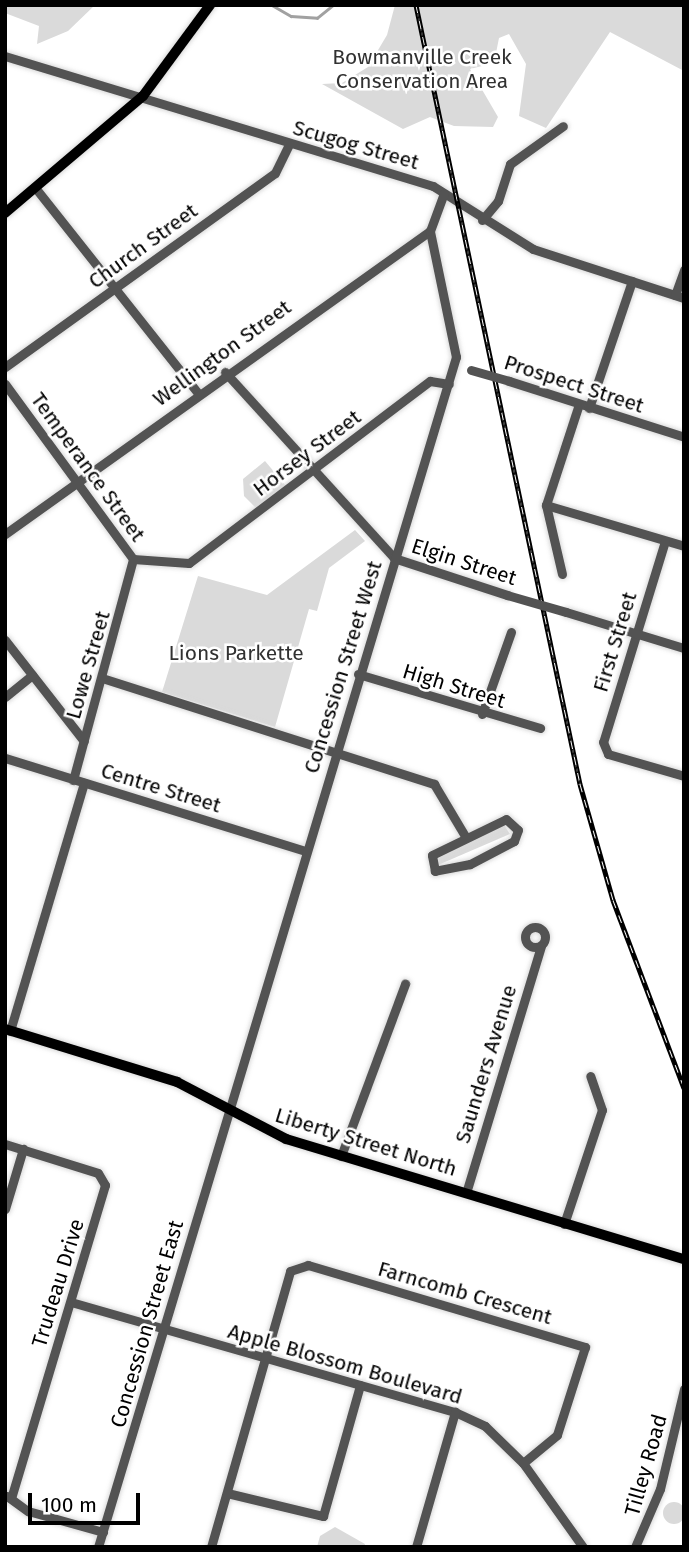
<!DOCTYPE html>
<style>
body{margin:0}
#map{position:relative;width:689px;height:1552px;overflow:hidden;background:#fff;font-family:"Fira Sans",sans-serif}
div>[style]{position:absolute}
.green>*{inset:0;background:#dadada}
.round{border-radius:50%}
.stream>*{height:2.5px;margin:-1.25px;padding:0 1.25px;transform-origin:1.25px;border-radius:1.25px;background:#a1a1a1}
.roads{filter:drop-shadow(0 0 2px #dbdbdb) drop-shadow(0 0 2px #dbdbdb)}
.minor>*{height:9px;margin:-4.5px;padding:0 4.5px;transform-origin:4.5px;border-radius:4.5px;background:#535353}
.minor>.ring{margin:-4.5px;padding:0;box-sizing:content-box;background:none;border:9px solid #535353;border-radius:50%}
.major>*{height:10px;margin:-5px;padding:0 5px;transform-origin:5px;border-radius:5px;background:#000}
.rail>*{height:5px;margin-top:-2.5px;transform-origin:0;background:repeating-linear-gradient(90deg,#fff 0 8px,#000 0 16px);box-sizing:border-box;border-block:2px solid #000}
.minor-bridge>*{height:9px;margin:-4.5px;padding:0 4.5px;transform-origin:4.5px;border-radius:4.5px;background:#535353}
span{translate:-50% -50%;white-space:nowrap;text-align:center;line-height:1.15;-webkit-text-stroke:5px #fff;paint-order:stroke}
.park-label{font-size:21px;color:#313131}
.street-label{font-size:21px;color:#000}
.frame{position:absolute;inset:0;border:7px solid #000;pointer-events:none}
.scale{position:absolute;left:28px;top:1493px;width:112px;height:32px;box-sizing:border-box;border:4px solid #000;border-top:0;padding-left:9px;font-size:21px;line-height:24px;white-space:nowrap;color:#000;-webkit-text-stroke:5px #fff;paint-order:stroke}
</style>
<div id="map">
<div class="green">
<div style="clip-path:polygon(5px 5px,95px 5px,68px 31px,37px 44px,39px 26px,5px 13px)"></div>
<div style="clip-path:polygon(395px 5px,684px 5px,684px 71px,610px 32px,546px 128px,519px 116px,526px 64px,509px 34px,499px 38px,494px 63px,470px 69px,498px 117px,493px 127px,454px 126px,430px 117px,403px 129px,322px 84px,342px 83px,368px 67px,387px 35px)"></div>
<div style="clip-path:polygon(265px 461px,286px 486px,256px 508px,244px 496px,243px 479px)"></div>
<div style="clip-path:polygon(355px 530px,365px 541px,329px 568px,317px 611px,309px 609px,275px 727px,162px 692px,198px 576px,267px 595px)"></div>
<div style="clip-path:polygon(504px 825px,510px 834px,438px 865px,438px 855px)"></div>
<div class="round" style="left:663px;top:1502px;width:22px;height:22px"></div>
<div style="clip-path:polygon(335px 1527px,365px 1544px,364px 1547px,317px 1547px,320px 1536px)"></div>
</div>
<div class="stream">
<div style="left:272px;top:5px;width:22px;rotate:30deg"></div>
<div style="left:291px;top:16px;width:26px;rotate:4deg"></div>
<div style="left:317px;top:18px;width:21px;rotate:-39deg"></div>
</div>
<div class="roads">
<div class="minor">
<div style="left:5px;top:56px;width:447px;rotate:16.9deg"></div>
<div style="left:433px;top:186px;width:118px;rotate:32.2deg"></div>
<div style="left:533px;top:249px;width:159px;rotate:18deg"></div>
<div style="left:37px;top:190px;width:258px;rotate:51.6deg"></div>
<div style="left:482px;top:220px;width:25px;rotate:-50deg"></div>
<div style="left:498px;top:201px;width:39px;rotate:-72deg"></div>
<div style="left:510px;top:164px;width:65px;rotate:-35.6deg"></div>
<div style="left:675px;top:295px;width:27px;rotate:-70deg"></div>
<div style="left:5px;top:367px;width:332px;rotate:-35.7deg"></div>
<div style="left:275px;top:173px;width:32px;rotate:-64deg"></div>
<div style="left:225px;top:372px;width:251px;rotate:47.7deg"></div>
<div style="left:394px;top:558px;width:119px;rotate:18.1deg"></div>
<div style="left:509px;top:381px;width:184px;rotate:17.7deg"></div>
<div style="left:5px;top:384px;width:217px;rotate:53.8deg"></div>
<div style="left:589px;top:408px;width:134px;rotate:-71.3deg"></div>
<div style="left:546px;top:505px;width:144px;rotate:16.5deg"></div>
<div style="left:5px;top:534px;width:522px;rotate:-35.49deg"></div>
<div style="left:665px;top:541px;width:210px;rotate:107.1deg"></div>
<div style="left:603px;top:742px;width:13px;rotate:67deg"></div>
<div style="left:608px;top:754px;width:79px;rotate:16.1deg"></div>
<div style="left:133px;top:559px;width:56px;rotate:4.1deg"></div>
<div style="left:189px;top:563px;width:302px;rotate:-37.1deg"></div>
<div style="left:430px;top:381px;width:19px;rotate:9deg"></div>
<div style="left:562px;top:574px;width:71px;rotate:-103.1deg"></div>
<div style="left:546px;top:505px;width:106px;rotate:-71.9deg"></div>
<div style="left:566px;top:612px;width:123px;rotate:17deg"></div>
<div style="left:5px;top:640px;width:128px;rotate:52deg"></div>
<div style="left:358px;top:674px;width:190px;rotate:16.5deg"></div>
<div style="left:102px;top:678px;width:349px;rotate:17.7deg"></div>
<div style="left:434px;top:784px;width:61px;rotate:59.2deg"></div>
<div style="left:5px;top:697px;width:35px;rotate:-39deg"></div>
<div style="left:482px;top:714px;width:87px;rotate:-70.5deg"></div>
<div style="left:5px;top:758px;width:315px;rotate:17.2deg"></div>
<div style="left:73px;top:780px;width:229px;rotate:-74.8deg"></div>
<div style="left:506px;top:819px;width:16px;rotate:43deg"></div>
<div style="left:518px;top:830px;width:12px;rotate:110deg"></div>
<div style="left:514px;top:841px;width:50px;rotate:152.4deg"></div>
<div style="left:470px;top:864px;width:36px;rotate:169deg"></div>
<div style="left:435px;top:871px;width:16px;rotate:-101deg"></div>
<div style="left:432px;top:855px;width:82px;rotate:-25.9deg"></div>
<div class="ring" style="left:525px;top:927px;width:11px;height:11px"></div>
<div style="left:10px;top:1031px;width:259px;rotate:-73.4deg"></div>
<div style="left:5px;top:1144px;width:97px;rotate:17.3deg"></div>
<div style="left:98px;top:1173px;width:14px;rotate:60deg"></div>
<div style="left:105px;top:1185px;width:327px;rotate:106.7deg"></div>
<div style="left:341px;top:1156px;width:184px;rotate:-69.6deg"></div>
<div style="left:466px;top:1193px;width:258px;rotate:-73.1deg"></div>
<div style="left:5px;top:1209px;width:63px;rotate:-73.3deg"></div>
<div style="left:564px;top:1224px;width:120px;rotate:-71.6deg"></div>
<div style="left:602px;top:1110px;width:36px;rotate:-109deg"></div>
<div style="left:71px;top:1302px;width:399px;rotate:16deg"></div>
<div style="left:455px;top:1412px;width:33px;rotate:25deg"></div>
<div style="left:485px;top:1426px;width:53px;rotate:44.2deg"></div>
<div style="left:523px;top:1463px;width:103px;rotate:54.5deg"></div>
<div style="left:227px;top:1493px;width:99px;rotate:13.5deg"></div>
<div style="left:323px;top:1516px;width:136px;rotate:-74.2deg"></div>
<div style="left:7px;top:1496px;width:26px;rotate:36deg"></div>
<div style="left:28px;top:1511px;width:78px;rotate:15.6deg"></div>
<div style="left:98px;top:1547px;width:1243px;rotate:-73.26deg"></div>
<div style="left:456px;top:357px;width:129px;rotate:-101.7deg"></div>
<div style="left:430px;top:231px;width:40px;rotate:-69.8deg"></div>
<div style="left:211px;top:1547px;width:287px;rotate:-74deg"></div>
<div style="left:290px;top:1271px;width:19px;rotate:-18deg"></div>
<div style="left:308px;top:1265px;width:289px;rotate:16.5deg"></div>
<div style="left:585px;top:1347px;width:92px;rotate:107.7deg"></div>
<div style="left:557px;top:1435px;width:44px;rotate:140.5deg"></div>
<div style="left:416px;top:1547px;width:141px;rotate:-73.9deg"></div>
<div style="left:635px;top:1547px;width:63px;rotate:-66.7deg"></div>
<div style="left:660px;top:1489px;width:103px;rotate:-76.5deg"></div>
</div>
<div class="major">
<div style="left:5px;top:213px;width:181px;rotate:-40.3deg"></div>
<div style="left:143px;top:96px;width:113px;rotate:-53.6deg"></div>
<div style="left:5px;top:1029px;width:180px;rotate:17.1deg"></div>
<div style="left:177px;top:1082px;width:123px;rotate:27.6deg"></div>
<div style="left:286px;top:1139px;width:416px;rotate:16.8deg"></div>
</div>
</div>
<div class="rail">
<div style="left:416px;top:5px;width:796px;rotate:78.11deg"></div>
<div style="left:580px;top:784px;width:121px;rotate:74.1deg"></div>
<div style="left:613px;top:900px;width:201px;rotate:69.3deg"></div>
</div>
<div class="minor-bridge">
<div style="left:471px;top:370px;width:40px;rotate:16deg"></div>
<div style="left:507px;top:595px;width:61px;rotate:16.1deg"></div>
</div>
<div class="park-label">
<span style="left:422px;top:69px">Bowmanville Creek<br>Conservation Area</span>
<span style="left:236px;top:653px">Lions Parkette</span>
</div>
<div class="street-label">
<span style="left:356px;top:145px;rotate:16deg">Scugog Street</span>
<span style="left:143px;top:246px;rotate:-36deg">Church Street</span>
<span style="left:222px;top:353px;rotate:-36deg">Wellington Street</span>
<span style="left:574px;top:384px;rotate:18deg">Prospect Street</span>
<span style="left:307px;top:453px;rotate:-37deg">Horsey Street</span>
<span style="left:88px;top:467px;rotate:54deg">Temperance Street</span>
<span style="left:464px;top:562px;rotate:18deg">Elgin Street</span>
<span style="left:615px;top:642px;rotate:-73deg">First Street</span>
<span style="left:88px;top:665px;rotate:-74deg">Lowe Street</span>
<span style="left:343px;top:667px;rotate:-73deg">Concession Street West</span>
<span style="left:454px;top:686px;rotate:17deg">High Street</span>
<span style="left:161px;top:788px;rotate:17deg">Centre Street</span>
<span style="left:486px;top:1064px;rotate:-73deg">Saunders Avenue</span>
<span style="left:366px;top:1142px;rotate:17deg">Liberty Street North</span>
<span style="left:58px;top:1283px;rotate:-73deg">Trudeau Drive</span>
<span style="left:465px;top:1293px;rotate:16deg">Farncomb Crescent</span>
<span style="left:147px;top:1324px;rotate:-74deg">Concession Street East</span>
<span style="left:345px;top:1364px;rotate:16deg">Apple Blossom Boulevard</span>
<span style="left:646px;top:1465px;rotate:-74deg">Tilley Road</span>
</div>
<div class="frame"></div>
<div class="scale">100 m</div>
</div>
